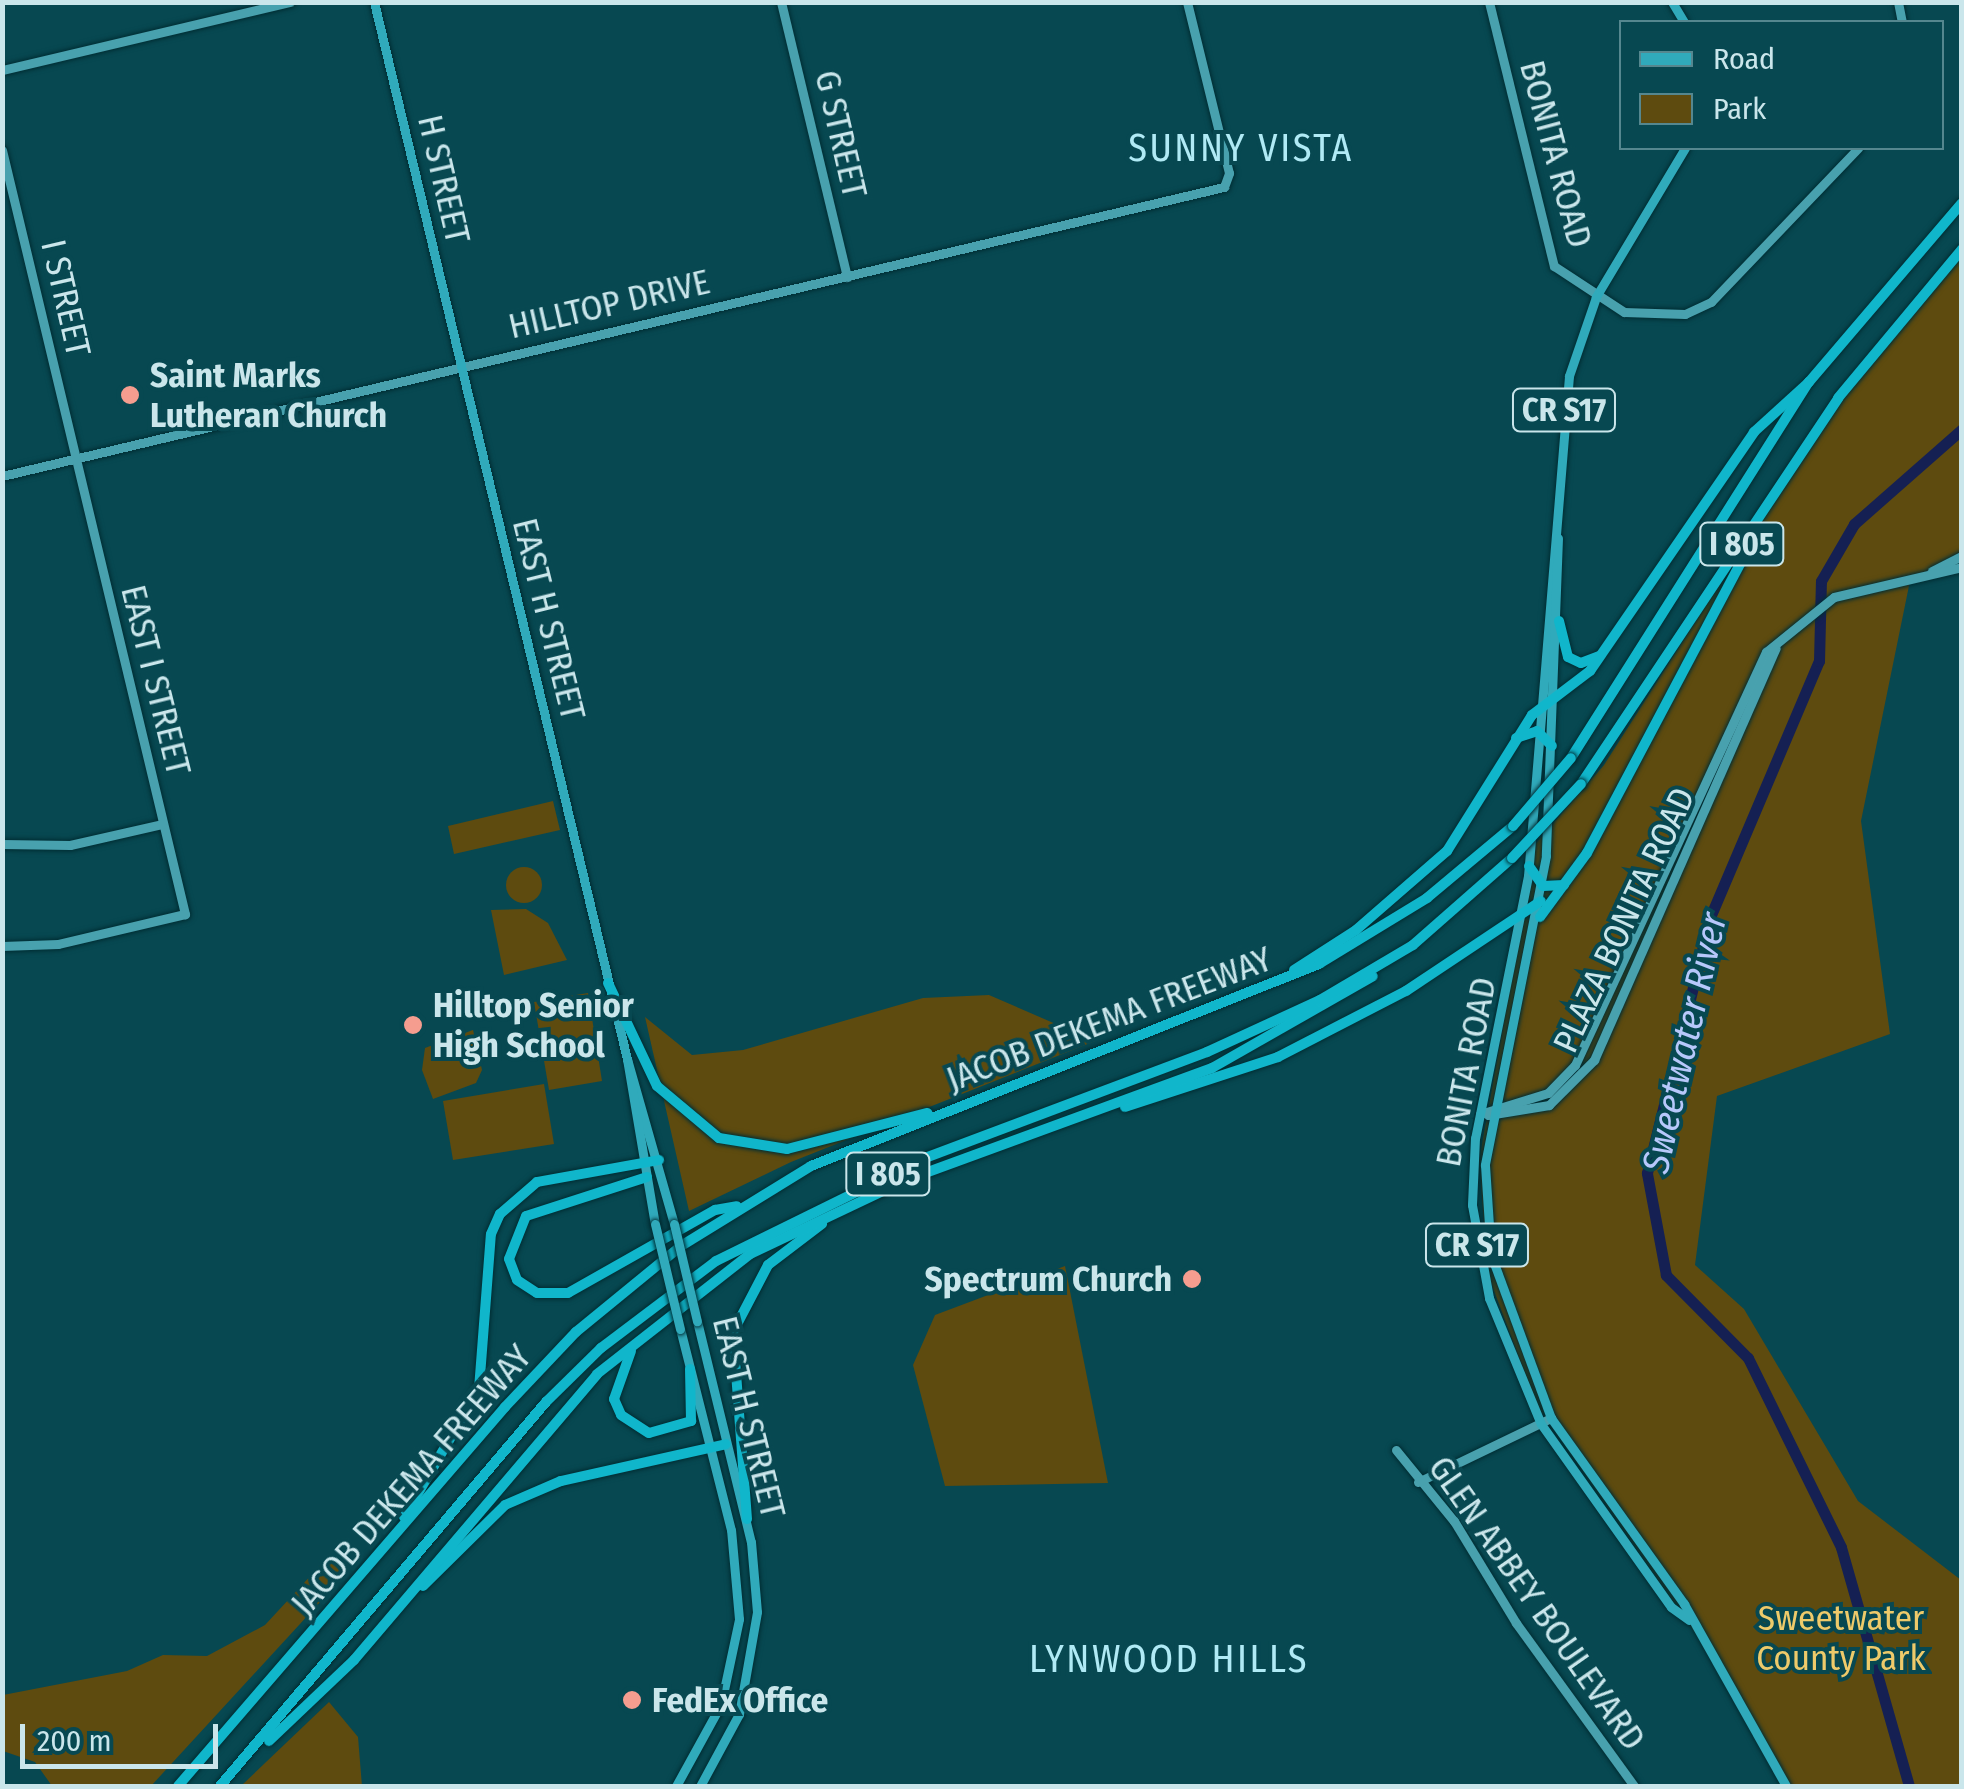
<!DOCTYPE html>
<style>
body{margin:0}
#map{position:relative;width:1964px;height:1789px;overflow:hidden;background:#074851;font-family:"Fira Sans Condensed",sans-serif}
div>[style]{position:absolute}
.green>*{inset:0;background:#5e4b0f}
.round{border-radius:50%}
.river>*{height:11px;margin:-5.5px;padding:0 5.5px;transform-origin:5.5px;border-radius:5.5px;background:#152053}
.roads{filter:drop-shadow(0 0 2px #002d33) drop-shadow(0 0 2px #002d33)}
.secondary>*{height:9px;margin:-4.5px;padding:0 4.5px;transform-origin:4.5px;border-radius:4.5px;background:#48a1ae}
.primary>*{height:9px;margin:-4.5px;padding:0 4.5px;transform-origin:4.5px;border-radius:4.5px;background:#30aabb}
.highway>*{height:10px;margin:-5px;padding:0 5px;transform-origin:5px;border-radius:5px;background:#10b6cb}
.bridges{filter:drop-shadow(0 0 2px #002d33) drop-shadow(0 0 2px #002d33)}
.primary-bridge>*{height:9px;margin:-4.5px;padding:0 4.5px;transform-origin:4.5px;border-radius:4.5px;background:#30aabb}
.highway-bridge>*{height:10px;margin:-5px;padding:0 5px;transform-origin:5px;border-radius:5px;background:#10b6cb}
.dots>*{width:28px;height:28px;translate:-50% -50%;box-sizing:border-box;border:5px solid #074851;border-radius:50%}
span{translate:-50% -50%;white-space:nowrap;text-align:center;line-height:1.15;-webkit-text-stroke:8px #074851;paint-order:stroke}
.shield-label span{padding:2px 8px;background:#074851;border:2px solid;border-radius:8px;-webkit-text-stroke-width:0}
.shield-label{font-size:32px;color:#cae6eb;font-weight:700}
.street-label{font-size:35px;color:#cae6eb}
.poi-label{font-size:35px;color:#cae6eb;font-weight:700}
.left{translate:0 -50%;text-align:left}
.right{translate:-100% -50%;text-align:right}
.park-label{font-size:35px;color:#eeca6a}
.neighbourhood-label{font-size:38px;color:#b0eaf5;letter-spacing:2.5px}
.water-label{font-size:38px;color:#b7c8fb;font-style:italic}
.frame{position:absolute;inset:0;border:5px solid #cae6eb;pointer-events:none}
.legend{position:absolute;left:1619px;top:20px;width:325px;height:130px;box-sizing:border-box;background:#074851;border:2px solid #55878f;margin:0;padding:12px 18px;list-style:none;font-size:30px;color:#cae6eb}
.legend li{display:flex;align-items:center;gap:20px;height:50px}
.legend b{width:50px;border:2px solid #55878f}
.scale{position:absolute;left:20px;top:1724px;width:198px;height:45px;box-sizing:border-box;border:5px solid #cae6eb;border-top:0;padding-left:12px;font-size:30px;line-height:35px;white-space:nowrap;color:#cae6eb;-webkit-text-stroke:8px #074851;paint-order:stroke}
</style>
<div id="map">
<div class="green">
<div style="clip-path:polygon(1961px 249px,1961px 563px,1911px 576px,1861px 821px,1890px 1034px,1717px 1096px,1695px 1265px,1744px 1309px,1858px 1501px,1961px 1580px,1961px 1786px,1786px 1786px,1726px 1677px,1537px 1406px,1488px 1275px,1479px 1161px,1536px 843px,1604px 765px,1837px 399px)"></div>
<div style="clip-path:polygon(553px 801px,560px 830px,454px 854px,448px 826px)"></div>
<div class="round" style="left:506px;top:867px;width:36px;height:36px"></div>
<div style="clip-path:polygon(526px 909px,548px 923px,567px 960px,504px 975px,491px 910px)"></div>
<div style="clip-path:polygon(588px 993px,602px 1081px,549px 1090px,534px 1002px)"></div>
<div style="clip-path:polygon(989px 995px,1095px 1041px,791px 1162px,689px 1211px,645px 1017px,692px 1055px,743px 1050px,923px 998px)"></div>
<div style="clip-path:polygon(473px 1030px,482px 1070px,476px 1083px,433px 1099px,422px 1070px,425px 1048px)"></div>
<div style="clip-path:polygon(544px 1084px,554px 1144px,453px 1160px,443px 1101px)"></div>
<div style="clip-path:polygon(1065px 1266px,1108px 1483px,945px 1486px,913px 1365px,935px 1315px)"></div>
<div style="clip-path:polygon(327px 1558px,345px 1575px,151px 1786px,52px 1786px,35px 1762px,3px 1751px,3px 1695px,127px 1671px,163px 1655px,207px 1656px,265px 1625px)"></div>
<div style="clip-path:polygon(329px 1702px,358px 1737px,362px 1786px,241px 1786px)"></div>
</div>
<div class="river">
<div style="left:1909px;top:1786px;width:248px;rotate:-105.9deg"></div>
<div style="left:1841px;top:1547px;width:211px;rotate:-116.2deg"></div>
<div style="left:1748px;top:1358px;width:117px;rotate:-134.7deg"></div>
<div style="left:1666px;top:1275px;width:104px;rotate:-100.6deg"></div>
<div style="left:1647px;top:1173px;width:266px;rotate:-76.1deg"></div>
<div style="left:1711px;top:915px;width:276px;rotate:-67deg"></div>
<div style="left:1819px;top:661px;width:80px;rotate:-88.6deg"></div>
<div style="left:1821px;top:581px;width:66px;rotate:-59.9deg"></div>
<div style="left:1854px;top:524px;width:144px;rotate:-41.3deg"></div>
</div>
<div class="roads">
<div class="secondary">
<div style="left:781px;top:2px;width:283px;rotate:76.5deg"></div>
<div style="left:1489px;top:2px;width:272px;rotate:76.2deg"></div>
<div style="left:1554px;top:266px;width:84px;rotate:33.3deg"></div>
<div style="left:1624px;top:312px;width:61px;rotate:1.9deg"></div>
<div style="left:1685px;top:314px;width:29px;rotate:-25deg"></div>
<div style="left:1711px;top:302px;width:213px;rotate:-46.3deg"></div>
<div style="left:1898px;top:2px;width:20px;rotate:79deg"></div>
<div style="left:2px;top:70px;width:296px;rotate:-13.3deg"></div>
<div style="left:2px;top:150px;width:786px;rotate:76.53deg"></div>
<div style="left:185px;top:914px;width:130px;rotate:166.7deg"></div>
<div style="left:58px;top:944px;width:56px;rotate:178deg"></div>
<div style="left:2px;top:476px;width:1256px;rotate:-13.31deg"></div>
<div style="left:1224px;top:187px;width:15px;rotate:-70deg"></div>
<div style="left:1229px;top:173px;width:176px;rotate:-103.8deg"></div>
<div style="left:1932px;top:571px;width:34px;rotate:-27deg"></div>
<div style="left:2px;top:844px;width:68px;rotate:0.8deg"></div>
<div style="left:70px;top:845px;width:94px;rotate:-12.9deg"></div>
<div style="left:1480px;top:1114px;width:71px;rotate:-17.2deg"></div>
<div style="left:1548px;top:1093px;width:39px;rotate:-46deg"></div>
<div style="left:1575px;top:1065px;width:455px;rotate:-65.2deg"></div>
<div style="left:1766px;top:652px;width:87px;rotate:-39deg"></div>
<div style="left:1834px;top:597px;width:131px;rotate:-13.2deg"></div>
<div style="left:1488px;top:1115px;width:62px;rotate:-9.3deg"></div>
<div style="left:1549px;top:1105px;width:64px;rotate:-45deg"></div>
<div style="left:1594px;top:1060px;width:450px;rotate:-66.2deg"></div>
<div style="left:1396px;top:1450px;width:92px;rotate:50.8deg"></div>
<div style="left:1454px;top:1521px;width:119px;rotate:58.7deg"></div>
<div style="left:1516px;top:1623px;width:201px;rotate:54.1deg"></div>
<div style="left:1418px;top:1482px;width:148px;rotate:-25.7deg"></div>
</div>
<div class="primary">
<div style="left:374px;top:2px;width:1087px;rotate:76.54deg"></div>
<div style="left:627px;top:1059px;width:172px;rotate:74.1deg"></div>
<div style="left:1672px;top:2px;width:23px;rotate:59deg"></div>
<div style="left:1685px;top:148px;width:174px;rotate:120.9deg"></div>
<div style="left:1596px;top:297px;width:83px;rotate:108.9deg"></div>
<div style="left:1569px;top:376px;width:502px;rotate:94.69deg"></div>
<div style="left:1528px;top:876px;width:267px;rotate:101.4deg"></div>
<div style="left:1475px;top:1138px;width:67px;rotate:92.6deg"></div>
<div style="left:1472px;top:1205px;width:95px;rotate:79.6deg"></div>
<div style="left:1489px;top:1298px;width:136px;rotate:67.6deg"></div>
<div style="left:1541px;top:1424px;width:224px;rotate:54.6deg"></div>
<div style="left:1671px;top:1607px;width:22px;rotate:36deg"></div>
<div style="left:1558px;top:538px;width:318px;rotate:92.2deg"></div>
<div style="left:1546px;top:856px;width:315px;rotate:101.2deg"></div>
<div style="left:1485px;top:1165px;width:90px;rotate:86.2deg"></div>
<div style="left:1491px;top:1255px;width:174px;rotate:69.8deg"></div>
<div style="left:1551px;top:1418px;width:229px;rotate:54.4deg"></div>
<div style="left:1684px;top:1604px;width:209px;rotate:60.7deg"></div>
<div style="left:627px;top:1059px;width:167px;rotate:80.4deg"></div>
<div style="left:697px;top:1321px;width:228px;rotate:76.3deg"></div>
<div style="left:751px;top:1542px;width:70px;rotate:85.1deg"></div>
<div style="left:757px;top:1612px;width:104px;rotate:100deg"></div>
<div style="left:739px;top:1714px;width:82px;rotate:118.4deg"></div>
<div style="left:676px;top:1786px;width:94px;rotate:-61.2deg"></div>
<div style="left:721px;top:1704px;width:87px;rotate:-78deg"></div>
<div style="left:739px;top:1619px;width:89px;rotate:-95.1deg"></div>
<div style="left:731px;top:1530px;width:207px;rotate:-104.2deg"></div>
</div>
<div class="highway">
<div style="left:1559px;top:621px;width:37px;rotate:76deg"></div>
<div style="left:1568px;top:657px;width:14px;rotate:25deg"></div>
<div style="left:1581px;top:663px;width:19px;rotate:-21deg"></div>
<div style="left:1516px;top:738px;width:22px;rotate:-18deg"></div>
<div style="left:1537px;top:731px;width:21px;rotate:45deg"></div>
<div style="left:1571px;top:758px;width:445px;rotate:-57.7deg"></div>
<div style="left:1809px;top:382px;width:235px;rotate:-49.5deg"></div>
<div style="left:1581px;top:784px;width:464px;rotate:-56.3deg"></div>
<div style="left:1838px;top:398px;width:194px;rotate:-50.2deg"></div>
<div style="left:1529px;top:866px;width:24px;rotate:55deg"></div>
<div style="left:1543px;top:886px;width:21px;rotate:-3deg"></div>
<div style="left:1540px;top:917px;width:79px;rotate:-53.7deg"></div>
<div style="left:1587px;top:853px;width:361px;rotate:-62.1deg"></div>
<div style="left:1294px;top:970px;width:74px;rotate:-32.8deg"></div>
<div style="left:1356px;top:930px;width:121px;rotate:-41deg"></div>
<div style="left:1447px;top:851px;width:160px;rotate:-58deg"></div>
<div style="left:1532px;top:715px;width:73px;rotate:-37.2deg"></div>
<div style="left:1590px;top:671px;width:290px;rotate:-55.5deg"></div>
<div style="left:1754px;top:432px;width:74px;rotate:-42.3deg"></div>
<div style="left:608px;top:983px;width:114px;rotate:64.6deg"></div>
<div style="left:657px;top:1086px;width:81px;rotate:40deg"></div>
<div style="left:719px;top:1138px;width:69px;rotate:9.2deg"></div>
<div style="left:787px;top:1149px;width:145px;rotate:-14.4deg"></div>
<div style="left:1125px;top:1107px;width:161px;rotate:-18.1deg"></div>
<div style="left:1278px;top:1057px;width:144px;rotate:-27.3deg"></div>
<div style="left:1406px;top:991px;width:162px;rotate:-33.7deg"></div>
<div style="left:647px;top:1177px;width:127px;rotate:162.1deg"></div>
<div style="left:526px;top:1216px;width:46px;rotate:111.6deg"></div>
<div style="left:509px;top:1259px;width:22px;rotate:69deg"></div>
<div style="left:517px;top:1280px;width:24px;rotate:33deg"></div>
<div style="left:537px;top:1293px;width:31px"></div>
<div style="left:568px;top:1293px;width:169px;rotate:-29.5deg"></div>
<div style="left:715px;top:1210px;width:22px;rotate:-10deg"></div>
<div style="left:631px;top:1351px;width:51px;rotate:109.5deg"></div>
<div style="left:614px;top:1399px;width:17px;rotate:66deg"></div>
<div style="left:621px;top:1415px;width:33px;rotate:33deg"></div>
<div style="left:649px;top:1433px;width:44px;rotate:-15.9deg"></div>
<div style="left:691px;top:1421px;width:52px;rotate:-91.1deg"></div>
<div style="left:404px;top:1517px;width:148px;rotate:-59.6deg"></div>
<div style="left:479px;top:1389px;width:155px;rotate:-85.6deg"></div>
<div style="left:491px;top:1234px;width:22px;rotate:-66deg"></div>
<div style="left:500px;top:1214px;width:49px;rotate:-40.9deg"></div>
<div style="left:537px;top:1182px;width:124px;rotate:-10.2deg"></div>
<div style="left:747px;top:1519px;width:188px;rotate:-94.3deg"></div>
<div style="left:733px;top:1332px;width:76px;rotate:-62.4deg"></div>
<div style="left:768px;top:1265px;width:68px;rotate:-37.2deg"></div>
<div style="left:423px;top:1586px;width:115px;rotate:-44.6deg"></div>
<div style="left:505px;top:1505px;width:61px;rotate:-23.2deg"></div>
<div style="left:561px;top:1481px;width:169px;rotate:-12.6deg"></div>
<div style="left:269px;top:1741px;width:117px;rotate:-43.6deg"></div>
<div style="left:354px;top:1660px;width:375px;rotate:-49.6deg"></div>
<div style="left:597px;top:1374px;width:194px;rotate:-38.1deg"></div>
<div style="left:750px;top:1254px;width:173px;rotate:-25.4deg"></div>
<div style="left:906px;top:1180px;width:326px;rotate:-20.1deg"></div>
<div style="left:1212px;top:1068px;width:185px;rotate:-29.7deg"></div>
<div style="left:178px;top:1786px;width:501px;rotate:-49.21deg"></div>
<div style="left:505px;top:1407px;width:103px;rotate:-46.6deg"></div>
<div style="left:576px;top:1332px;width:136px;rotate:-39.3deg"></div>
<div style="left:681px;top:1246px;width:153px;rotate:-31.6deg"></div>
<div style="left:811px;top:1166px;width:547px;rotate:-21.68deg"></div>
<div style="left:1319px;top:964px;width:127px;rotate:-31.4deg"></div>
<div style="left:1427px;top:898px;width:112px;rotate:-39.9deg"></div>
<div style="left:220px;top:1786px;width:504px;rotate:-49.67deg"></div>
<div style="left:546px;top:1402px;width:77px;rotate:-44.5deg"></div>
<div style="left:601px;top:1348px;width:144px;rotate:-37.1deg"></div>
<div style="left:716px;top:1261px;width:233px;rotate:-26.2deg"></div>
<div style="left:925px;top:1158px;width:301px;rotate:-20.6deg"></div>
<div style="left:1207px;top:1052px;width:124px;rotate:-24.7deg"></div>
<div style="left:1320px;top:1000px;width:108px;rotate:-30.6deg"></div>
<div style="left:1413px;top:945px;width:132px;rotate:-41.3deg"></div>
</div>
</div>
<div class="bridges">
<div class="primary-bridge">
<div style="left:655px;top:1224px;width:108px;rotate:76.6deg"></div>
<div style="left:674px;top:1224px;width:100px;rotate:76.7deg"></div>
</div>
<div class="highway-bridge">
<div style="left:1513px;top:826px;width:89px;rotate:-49.5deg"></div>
<div style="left:1512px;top:858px;width:101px;rotate:-47deg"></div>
</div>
</div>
<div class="dots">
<div style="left:130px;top:395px;background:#f59d8f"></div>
<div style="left:413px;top:1025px;background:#f59d8f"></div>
<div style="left:1192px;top:1279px;background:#f59d8f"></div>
<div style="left:632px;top:1700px;background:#f59d8f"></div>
</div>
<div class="shield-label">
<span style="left:1564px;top:410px">CR S17</span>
<span style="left:1742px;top:544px">I 805</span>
<span style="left:888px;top:1174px">I 805</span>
<span style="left:1477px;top:1245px">CR S17</span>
</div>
<div class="street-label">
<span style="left:841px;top:134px;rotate:77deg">G STREET</span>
<span style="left:1556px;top:154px;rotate:75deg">BONITA ROAD</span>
<span style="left:444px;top:179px;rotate:77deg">H STREET</span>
<span style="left:66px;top:298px;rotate:77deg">I STREET</span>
<span style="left:609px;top:304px;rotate:-13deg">HILLTOP DRIVE</span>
<span style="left:549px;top:619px;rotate:76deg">EAST H STREET</span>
<span style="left:156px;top:680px;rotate:76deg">EAST I STREET</span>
<span style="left:1624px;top:920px;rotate:-65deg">PLAZA BONITA ROAD</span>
<span style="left:1109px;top:1019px;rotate:-21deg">JACOB DEKEMA FREEWAY</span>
<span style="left:1466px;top:1072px;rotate:-79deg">BONITA ROAD</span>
<span style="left:749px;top:1417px;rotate:76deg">EAST H STREET</span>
<span style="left:411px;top:1480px;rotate:-49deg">JACOB DEKEMA FREEWAY</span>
<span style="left:1537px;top:1603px;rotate:55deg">GLEN ABBEY BOULEVARD</span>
</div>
<div class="poi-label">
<span class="left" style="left:150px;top:395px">Saint Marks<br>Lutheran Church</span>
<span class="left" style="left:433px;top:1025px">Hilltop Senior<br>High School</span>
<span class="right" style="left:1172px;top:1279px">Spectrum Church</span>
<span class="left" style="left:652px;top:1700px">FedEx Office</span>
</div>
<div class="park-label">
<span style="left:1841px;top:1638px">Sweetwater<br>County Park</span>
</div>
<div class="neighbourhood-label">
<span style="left:1241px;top:149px">SUNNY VISTA</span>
<span style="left:1169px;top:1660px">LYNWOOD HILLS</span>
</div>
<div class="water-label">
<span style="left:1685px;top:1043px;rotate:-77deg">Sweetwater River</span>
</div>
<div class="frame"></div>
<ul class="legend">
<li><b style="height:12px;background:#30aabb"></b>Road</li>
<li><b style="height:28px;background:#5e4b0f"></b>Park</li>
</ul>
<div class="scale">200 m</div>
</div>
